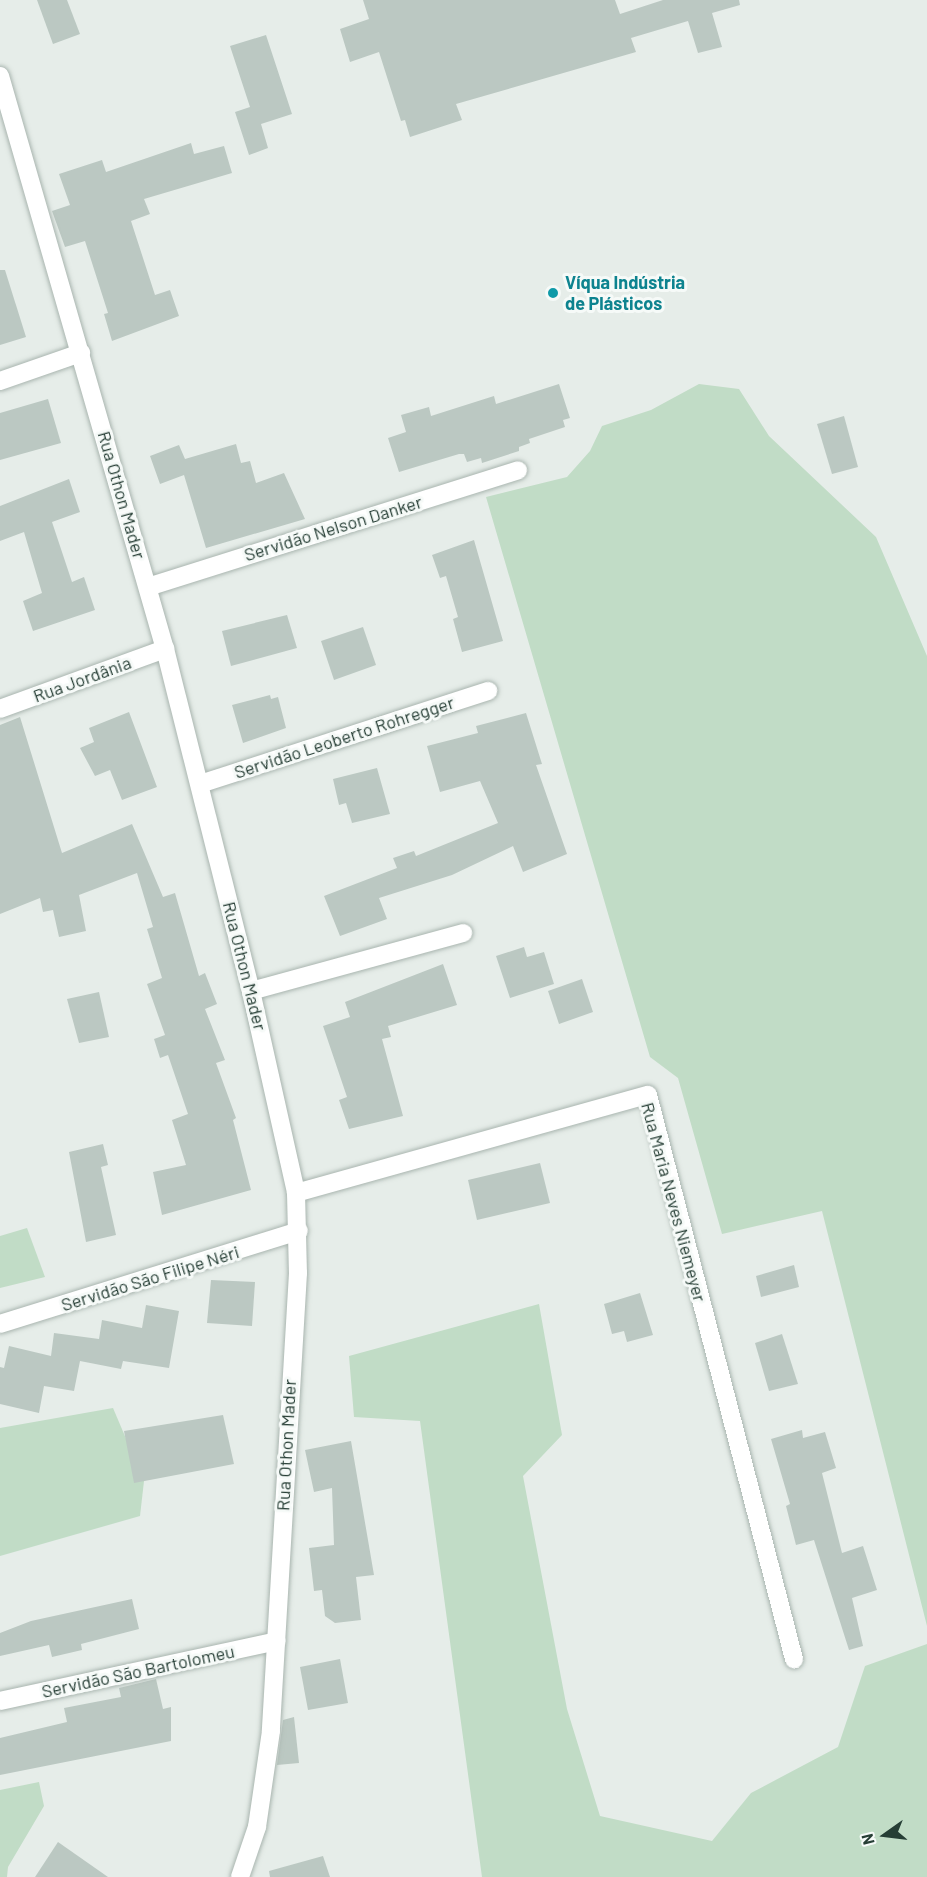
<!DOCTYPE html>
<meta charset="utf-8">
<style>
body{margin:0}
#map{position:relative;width:927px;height:1877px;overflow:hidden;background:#e6ede9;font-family:Barlow,sans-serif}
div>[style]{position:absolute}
.green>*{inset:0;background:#c1dcc6}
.building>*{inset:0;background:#bbc8c2}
.roads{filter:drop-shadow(0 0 2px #a9b5af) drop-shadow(0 0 2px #a9b5af)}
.minor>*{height:18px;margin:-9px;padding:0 9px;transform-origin:9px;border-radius:9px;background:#fff}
.dots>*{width:16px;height:16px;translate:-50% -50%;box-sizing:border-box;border:3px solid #f6faf8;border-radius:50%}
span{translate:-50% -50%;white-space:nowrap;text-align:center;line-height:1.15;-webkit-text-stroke:6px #f6faf8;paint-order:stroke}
.culture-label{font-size:18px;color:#0d838f;font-weight:700}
.left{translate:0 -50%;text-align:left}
.street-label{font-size:18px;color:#263e35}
.north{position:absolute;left:855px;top:1805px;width:60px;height:60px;-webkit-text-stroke:4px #f6faf8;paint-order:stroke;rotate:256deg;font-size:16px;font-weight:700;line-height:24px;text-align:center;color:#263e35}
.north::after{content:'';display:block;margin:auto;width:21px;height:27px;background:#263e35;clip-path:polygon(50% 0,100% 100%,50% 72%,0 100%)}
</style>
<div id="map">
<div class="green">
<div style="clip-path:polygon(699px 384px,739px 389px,769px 436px,876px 537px,927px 656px,927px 1626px,822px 1211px,722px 1234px,678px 1078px,650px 1057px,486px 497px,567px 477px,590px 451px,602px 426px,651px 410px)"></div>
<div style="clip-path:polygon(27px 1228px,45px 1277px,0 1288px,0 1236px)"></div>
<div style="clip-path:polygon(539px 1304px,562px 1435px,523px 1476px,567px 1709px,600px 1816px,712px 1841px,751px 1793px,838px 1747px,865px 1666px,927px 1644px,927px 1877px,482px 1877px,420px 1421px,354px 1417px,349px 1356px)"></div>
<div style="clip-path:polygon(113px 1408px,144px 1481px,140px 1516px,0 1556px,0 1428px)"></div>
<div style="clip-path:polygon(39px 1782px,44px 1806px,8px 1867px,7px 1877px,0 1877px,0 1790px)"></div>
</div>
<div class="building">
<div style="clip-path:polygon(37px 0,67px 0,80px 34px,53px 44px)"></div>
<div style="clip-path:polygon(363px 0,615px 0,620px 14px,663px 0,739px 0,740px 5px,712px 13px,722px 47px,698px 53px,688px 21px,631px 38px,636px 52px,456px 104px,462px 120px,410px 137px,405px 120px,401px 121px,379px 52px,350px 62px,340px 29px,369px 19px)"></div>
<div style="clip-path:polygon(266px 35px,292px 114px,261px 124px,268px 148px,249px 155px,235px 112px,250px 107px,230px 46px)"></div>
<div style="clip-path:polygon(191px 143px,194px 154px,224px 146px,232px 173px,144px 199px,150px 214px,131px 221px,155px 295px,170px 290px,179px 316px,112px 341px,104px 314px,108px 313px,85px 241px,65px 247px,52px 211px,70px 205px,59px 174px,102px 160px,106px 172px)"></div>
<div style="clip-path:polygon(0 270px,5px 270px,26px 337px,0 345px)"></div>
<div style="clip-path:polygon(559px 384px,570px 418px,563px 420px,565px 427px,529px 439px,530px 443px,519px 447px,519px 451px,482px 463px,481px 458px,467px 462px,464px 454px,459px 454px,399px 472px,388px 438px,406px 432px,401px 415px,429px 407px,431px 416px,494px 396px,496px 404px)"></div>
<div style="clip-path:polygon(48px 399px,61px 443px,0 460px,0 413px)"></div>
<div style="clip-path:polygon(844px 416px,858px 467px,832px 474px,817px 424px)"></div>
<div style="clip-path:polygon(236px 444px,241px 463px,250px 461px,256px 483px,284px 473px,305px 519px,206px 548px,184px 475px,160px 484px,150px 456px,179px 445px,185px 459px)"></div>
<div style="clip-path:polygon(69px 479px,80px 512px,52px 522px,72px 582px,84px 577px,95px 610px,33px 631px,23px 601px,42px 593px,24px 532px,0 541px,0 506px)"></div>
<div style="clip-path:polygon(474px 540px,503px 641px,462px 652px,453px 619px,458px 617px,446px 576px,440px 578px,432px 555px)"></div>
<div style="clip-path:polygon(287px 615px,297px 648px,231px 666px,222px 631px)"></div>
<div style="clip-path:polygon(363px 627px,376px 665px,334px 680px,321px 641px)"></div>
<div style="clip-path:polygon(270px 695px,271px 699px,278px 697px,286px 728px,243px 743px,232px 705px)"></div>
<div style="clip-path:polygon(129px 712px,157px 787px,122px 800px,110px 770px,95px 776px,80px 748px,94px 742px,89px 728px)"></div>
<div style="clip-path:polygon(526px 713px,542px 764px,536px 765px,567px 854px,523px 872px,513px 846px,452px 875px,379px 898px,387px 919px,340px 936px,324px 896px,397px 868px,393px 858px,414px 851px,416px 856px,498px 823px,480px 781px,440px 792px,427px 746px,478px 733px,476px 726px)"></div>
<div style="clip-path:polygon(20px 717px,62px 853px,132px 824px,163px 897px,175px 893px,199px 976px,205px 973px,217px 1004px,205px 1009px,225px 1060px,216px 1063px,236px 1118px,233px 1120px,251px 1190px,162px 1215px,153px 1172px,186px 1165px,172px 1120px,188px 1114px,168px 1055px,160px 1058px,154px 1039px,165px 1035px,147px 984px,162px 978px,147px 929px,153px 927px,137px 873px,79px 895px,86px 931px,59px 937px,53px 910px,43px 912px,40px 898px,0 914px,0 725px)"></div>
<div style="clip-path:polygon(377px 768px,390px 814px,352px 823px,346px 803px,339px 805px,333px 779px)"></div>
<div style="clip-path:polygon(524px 947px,527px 957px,544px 952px,554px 984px,510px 998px,496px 956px)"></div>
<div style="clip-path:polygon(443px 964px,457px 1005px,388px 1026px,391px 1037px,382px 1039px,403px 1116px,349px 1129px,339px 1100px,347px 1097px,323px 1026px,350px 1017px,345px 1002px)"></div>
<div style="clip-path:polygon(582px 979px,593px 1012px,559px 1024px,548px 991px)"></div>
<div style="clip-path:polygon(99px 992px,109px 1037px,79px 1043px,67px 999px)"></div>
<div style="clip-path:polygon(103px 1144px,108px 1165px,101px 1167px,116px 1235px,86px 1242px,69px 1152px)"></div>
<div style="clip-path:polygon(540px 1163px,550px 1203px,477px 1220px,468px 1180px)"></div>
<div style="clip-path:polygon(794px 1265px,799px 1287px,761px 1297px,756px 1276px)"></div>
<div style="clip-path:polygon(211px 1280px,255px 1282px,252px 1326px,207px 1323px)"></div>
<div style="clip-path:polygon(640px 1293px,653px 1335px,627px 1342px,624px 1331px,612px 1334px,604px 1304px)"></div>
<div style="clip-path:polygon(146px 1305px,179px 1311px,169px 1368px,123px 1361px,121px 1369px,80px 1361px,74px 1391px,44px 1386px,39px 1413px,0 1404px,0 1367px,4px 1368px,9px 1346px,51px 1356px,54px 1333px,99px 1339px,102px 1320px,142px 1328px)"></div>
<div style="clip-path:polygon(782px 1334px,798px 1384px,769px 1391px,755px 1343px)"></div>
<div style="clip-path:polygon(223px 1415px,234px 1464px,134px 1483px,124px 1431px)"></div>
<div style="clip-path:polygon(802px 1430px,803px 1438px,825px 1432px,836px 1468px,822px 1473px,842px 1553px,863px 1546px,877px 1590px,852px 1598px,863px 1646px,849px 1650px,814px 1540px,796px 1545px,786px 1506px,790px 1504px,771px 1439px)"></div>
<div style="clip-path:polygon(351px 1441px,374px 1575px,356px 1577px,361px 1620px,335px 1623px,325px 1616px,322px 1590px,314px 1591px,309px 1548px,334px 1545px,332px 1488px,314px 1492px,305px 1450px)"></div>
<div style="clip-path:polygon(132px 1599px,139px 1629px,81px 1644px,82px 1650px,52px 1657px,49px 1645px,0 1656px,0 1633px,31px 1621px)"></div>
<div style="clip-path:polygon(340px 1659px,348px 1703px,308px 1710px,300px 1667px)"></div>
<div style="clip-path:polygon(156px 1679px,163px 1709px,171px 1707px,171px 1741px,0 1775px,0 1738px,67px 1722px,64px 1708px,121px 1697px,119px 1688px)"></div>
<div style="clip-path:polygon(294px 1717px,299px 1763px,277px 1765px,283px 1720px)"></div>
<div style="clip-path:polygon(58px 1842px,108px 1877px,35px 1877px)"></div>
<div style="clip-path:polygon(323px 1856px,330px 1877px,270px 1877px,269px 1871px)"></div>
</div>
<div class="roads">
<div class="minor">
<div style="left:0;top:76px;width:596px;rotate:73.94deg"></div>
<div style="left:165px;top:649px;width:353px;rotate:75.9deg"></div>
<div style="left:251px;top:991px;width:207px;rotate:77.4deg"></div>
<div style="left:296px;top:1193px;width:80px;rotate:88.6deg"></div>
<div style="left:298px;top:1273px;width:459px;rotate:93.4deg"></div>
<div style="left:271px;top:1731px;width:97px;rotate:98.3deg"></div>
<div style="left:257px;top:1827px;width:53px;rotate:108.8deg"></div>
<div style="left:0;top:381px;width:86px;rotate:-19.1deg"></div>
<div style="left:148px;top:587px;width:388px;rotate:-17.5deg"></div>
<div style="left:0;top:709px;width:176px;rotate:-20deg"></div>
<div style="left:200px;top:784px;width:303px;rotate:-17.9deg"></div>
<div style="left:251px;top:991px;width:220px;rotate:-15.3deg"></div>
<div style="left:296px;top:1193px;width:365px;rotate:-15.6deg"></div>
<div style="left:648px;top:1095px;width:583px;rotate:75.49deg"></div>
<div style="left:0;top:1324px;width:313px;rotate:-17.3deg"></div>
<div style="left:0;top:1701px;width:283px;rotate:-12.2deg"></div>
</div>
</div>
<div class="dots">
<div style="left:553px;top:293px;background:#0f9aa8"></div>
</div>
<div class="culture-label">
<span class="left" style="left:565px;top:293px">Víqua Indústria<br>de Plásticos</span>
</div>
<div class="street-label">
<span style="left:122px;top:495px;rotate:74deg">Rua Othon Mader</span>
<span style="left:333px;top:528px;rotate:-17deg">Servidão Nelson Danker</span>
<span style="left:82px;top:679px;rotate:-20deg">Rua Jordânia</span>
<span style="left:344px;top:737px;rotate:-18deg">Servidão Leoberto Rohregger</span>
<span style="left:245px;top:966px;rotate:76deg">Rua Othon Mader</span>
<span style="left:674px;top:1202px;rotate:75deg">Rua Maria Neves Niemeyer</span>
<span style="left:150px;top:1278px;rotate:-17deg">Servidão São Filipe Néri</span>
<span style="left:286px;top:1445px;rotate:-87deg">Rua Othon Mader</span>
<span style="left:138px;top:1671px;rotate:-12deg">Servidão São Bartolomeu</span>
</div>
<div class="north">N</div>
</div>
